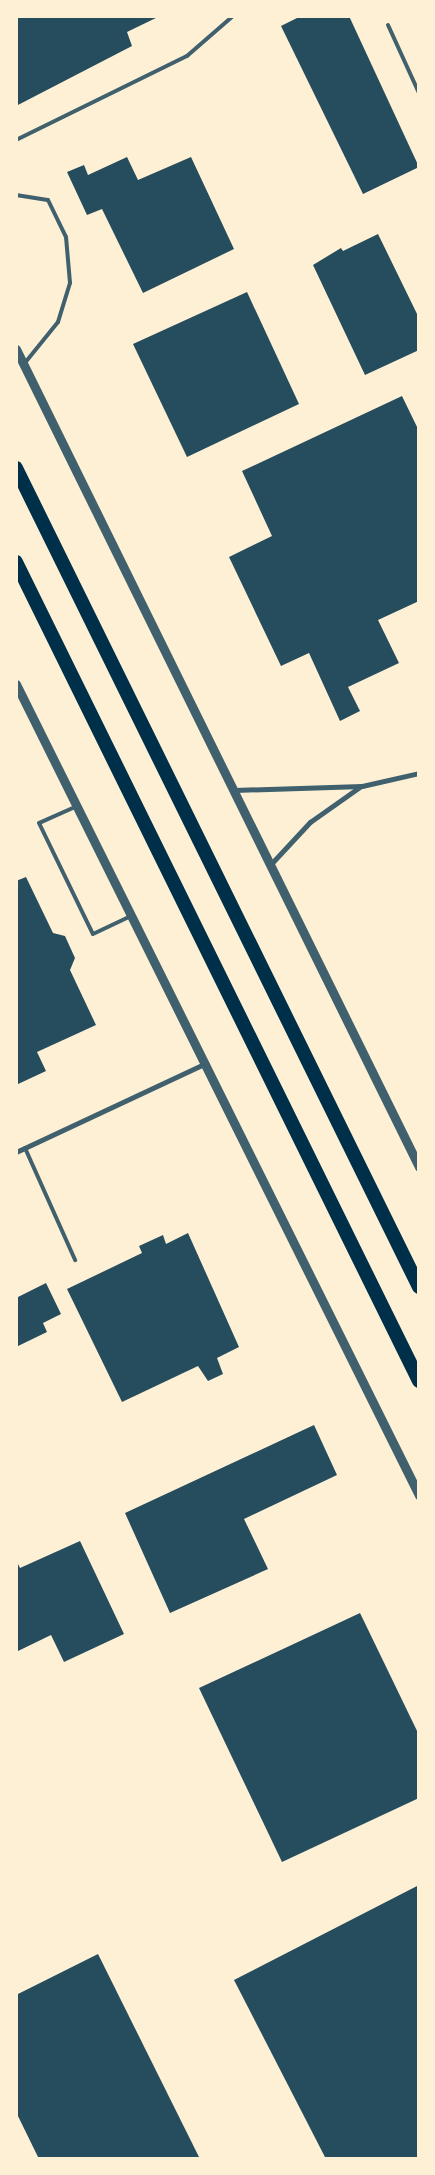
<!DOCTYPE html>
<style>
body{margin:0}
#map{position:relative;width:435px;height:2175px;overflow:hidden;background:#fdf0d5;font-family:"Archivo Narrow",sans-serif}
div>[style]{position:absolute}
.building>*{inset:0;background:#264d5e}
.service>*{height:4px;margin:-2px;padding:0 2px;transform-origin:2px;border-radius:2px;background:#3f606c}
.minor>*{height:5px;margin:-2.5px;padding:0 2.5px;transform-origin:2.5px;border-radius:2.5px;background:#3f606c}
.tertiary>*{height:9px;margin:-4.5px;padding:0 4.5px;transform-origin:4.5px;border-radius:4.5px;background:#3f606c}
.trunk>*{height:14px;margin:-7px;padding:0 7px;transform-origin:7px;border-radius:7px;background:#003049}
span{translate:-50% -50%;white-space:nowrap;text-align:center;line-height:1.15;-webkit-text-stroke:5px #fdf0d5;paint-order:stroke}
.frame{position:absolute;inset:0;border:18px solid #fdf0d5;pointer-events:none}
</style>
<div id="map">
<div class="building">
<div style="clip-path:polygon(16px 16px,160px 16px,127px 32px,132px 46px,16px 106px)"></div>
<div style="clip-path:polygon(301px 16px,349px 16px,419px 167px,363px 194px,281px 26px)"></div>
<div style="clip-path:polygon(127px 157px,138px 180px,191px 157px,234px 249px,143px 293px,102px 209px,87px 215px,67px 172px,84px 165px,88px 175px)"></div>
<div style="clip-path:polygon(378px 234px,419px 318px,419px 350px,365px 375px,313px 265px,341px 248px,343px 251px)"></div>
<div style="clip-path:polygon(247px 292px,299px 404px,187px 457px,133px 344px)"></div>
<div style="clip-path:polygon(402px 396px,419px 431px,419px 601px,378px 620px,399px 663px,348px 687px,360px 711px,340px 721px,309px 653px,281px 666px,229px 557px,272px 536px,242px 471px)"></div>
<div style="clip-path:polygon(26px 877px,53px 933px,65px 936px,75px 958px,70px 970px,96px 1025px,37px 1052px,46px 1071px,16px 1085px,16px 881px)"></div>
<div style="clip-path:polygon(188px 1233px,239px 1347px,217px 1358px,223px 1374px,208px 1381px,198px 1366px,122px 1402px,67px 1289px,142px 1253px,139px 1246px,163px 1235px,166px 1244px)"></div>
<div style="clip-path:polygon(46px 1283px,61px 1314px,43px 1323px,47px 1332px,16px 1347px,16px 1298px)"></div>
<div style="clip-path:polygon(314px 1425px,337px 1475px,244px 1519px,268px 1569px,170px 1613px,125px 1513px)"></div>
<div style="clip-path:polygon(80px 1541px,124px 1634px,64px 1662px,51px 1635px,16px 1652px,16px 1560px,20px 1568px)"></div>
<div style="clip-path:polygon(360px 1613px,419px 1735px,419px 1798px,282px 1862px,199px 1688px)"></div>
<div style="clip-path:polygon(419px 1885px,419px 2159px,326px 2159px,234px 1980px)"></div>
<div style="clip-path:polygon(98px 1954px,200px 2159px,39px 2159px,16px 2112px,16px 1995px)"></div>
</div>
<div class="service">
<div style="left:388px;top:25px;width:75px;rotate:65.5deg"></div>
<div style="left:16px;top:140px;width:191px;rotate:-26.2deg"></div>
<div style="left:187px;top:56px;width:61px;rotate:-41deg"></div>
<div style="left:16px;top:195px;width:32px;rotate:9deg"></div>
<div style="left:48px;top:200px;width:41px;rotate:64.1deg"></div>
<div style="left:66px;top:237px;width:46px;rotate:85deg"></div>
<div style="left:70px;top:283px;width:41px;rotate:107.1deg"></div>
<div style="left:58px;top:322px;width:54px;rotate:129deg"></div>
<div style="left:75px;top:807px;width:39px;rotate:156deg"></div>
<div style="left:39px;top:823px;width:123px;rotate:64.1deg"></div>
<div style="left:93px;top:934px;width:42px;rotate:-25.3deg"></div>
<div style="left:25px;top:1148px;width:123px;rotate:65.9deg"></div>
</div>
<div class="minor">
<div style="left:234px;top:790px;width:128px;rotate:-1.8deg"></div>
<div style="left:362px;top:786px;width:58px;rotate:-12.8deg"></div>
<div style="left:270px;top:865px;width:59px;rotate:-47.1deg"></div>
<div style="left:310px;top:822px;width:62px;rotate:-35.2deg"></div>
<div style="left:16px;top:1152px;width:210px;rotate:-25.1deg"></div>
</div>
<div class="tertiary">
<div style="left:16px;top:349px;width:912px;rotate:63.77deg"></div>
<div style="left:16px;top:684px;width:906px;rotate:63.58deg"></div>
</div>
<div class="trunk">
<div style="left:16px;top:468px;width:913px;rotate:63.8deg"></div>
<div style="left:16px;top:562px;width:913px;rotate:63.8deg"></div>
</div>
<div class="frame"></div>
</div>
